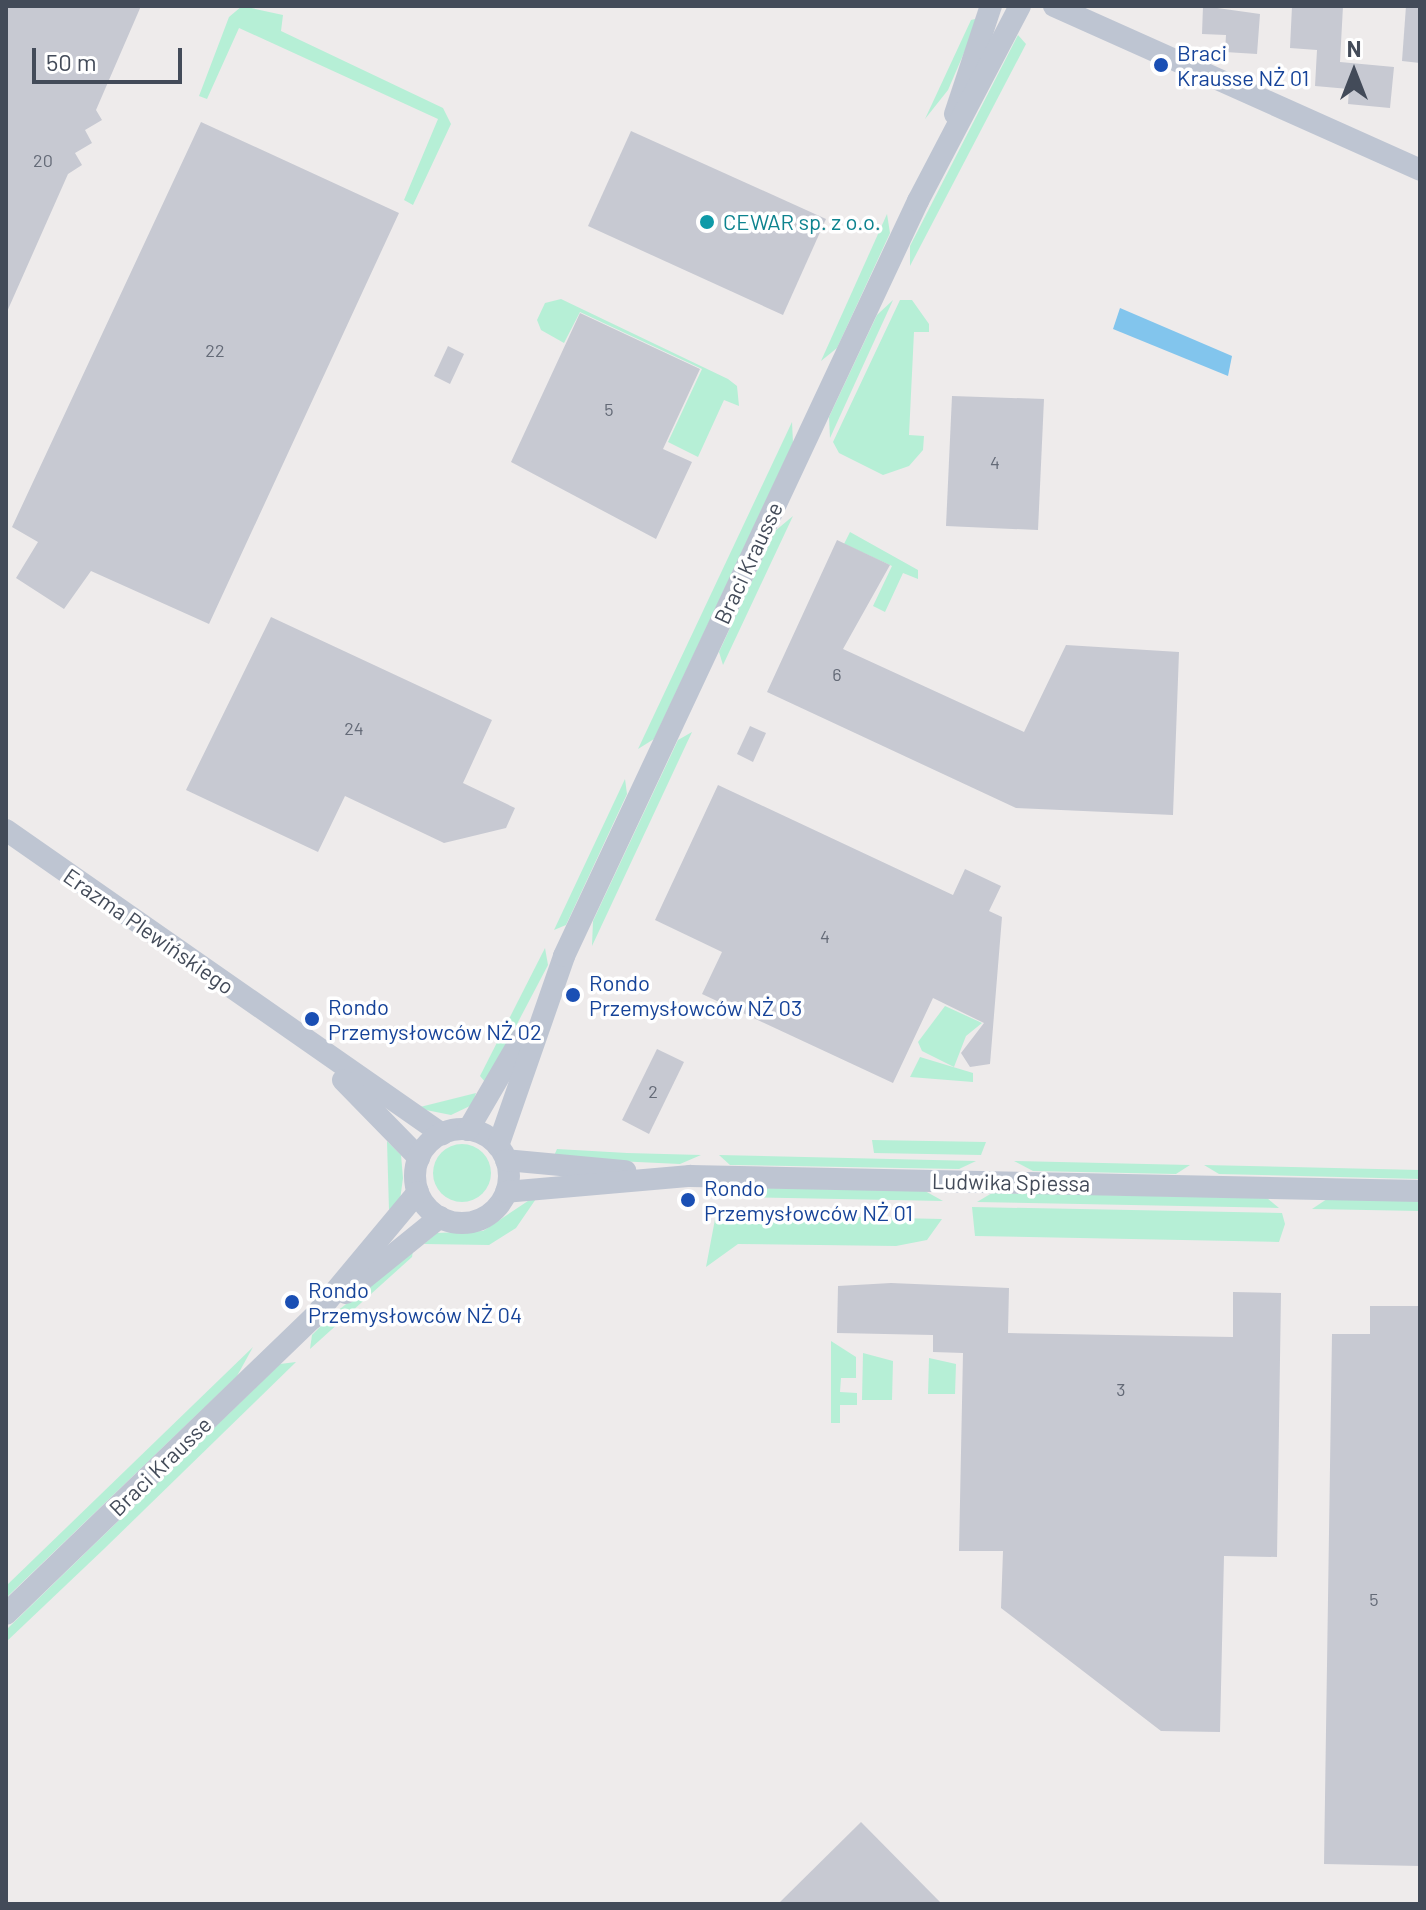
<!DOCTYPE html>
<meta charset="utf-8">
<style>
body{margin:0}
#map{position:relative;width:1426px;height:1910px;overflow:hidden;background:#eeebeb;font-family:Barlow,sans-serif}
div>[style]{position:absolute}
.green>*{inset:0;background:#b6efd6}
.round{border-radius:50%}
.water>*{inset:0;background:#82c5ed}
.building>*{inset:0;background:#c7c9d2}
.minor>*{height:22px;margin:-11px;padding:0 11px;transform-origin:11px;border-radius:11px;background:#bec5d2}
.minor>.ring{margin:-11px;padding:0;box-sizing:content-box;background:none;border:22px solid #bec5d2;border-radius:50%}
.dots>*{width:22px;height:22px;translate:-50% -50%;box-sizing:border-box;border:4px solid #fff;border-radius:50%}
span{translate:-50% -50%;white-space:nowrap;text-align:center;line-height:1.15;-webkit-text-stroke:7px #fff;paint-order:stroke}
.number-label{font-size:18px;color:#646a77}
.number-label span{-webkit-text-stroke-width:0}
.transit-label{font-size:22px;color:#164399}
.left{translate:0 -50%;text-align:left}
.culture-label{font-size:22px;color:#0d838f}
.street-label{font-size:22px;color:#434b59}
.frame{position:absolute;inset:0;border:8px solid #434b59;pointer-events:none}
.north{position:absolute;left:1314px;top:32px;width:80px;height:80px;-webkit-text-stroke:6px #fff;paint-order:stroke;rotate:0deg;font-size:22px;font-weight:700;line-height:32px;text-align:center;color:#434b59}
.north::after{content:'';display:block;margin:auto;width:28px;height:36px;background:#434b59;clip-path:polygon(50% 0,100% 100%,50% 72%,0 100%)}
.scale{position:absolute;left:32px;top:48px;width:150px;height:36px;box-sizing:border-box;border:4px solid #434b59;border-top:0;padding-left:10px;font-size:24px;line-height:28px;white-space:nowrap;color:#434b59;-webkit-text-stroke:6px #fff;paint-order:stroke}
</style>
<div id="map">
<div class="green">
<div style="clip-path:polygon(242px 6px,283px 15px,281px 31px,443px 108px,451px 124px,413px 205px,404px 200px,438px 119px,239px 28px,207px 99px,199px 96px,229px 17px)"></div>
<div style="clip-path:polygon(979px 18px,948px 90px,925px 119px,971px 20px)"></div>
<div style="clip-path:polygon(1018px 35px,1026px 44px,910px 266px,910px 246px)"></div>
<div style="clip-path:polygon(887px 214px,890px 233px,837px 348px,821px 361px)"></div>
<div style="clip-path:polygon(561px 299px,728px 379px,737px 386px,739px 406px,724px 400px,698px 457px,668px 442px,702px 369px,580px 312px,564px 343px,541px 330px,537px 320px,545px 303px)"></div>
<div style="clip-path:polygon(893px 300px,830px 438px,829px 417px,877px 315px)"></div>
<div style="clip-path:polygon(900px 300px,912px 300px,929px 324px,929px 332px,914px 332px,909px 435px,924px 436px,923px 450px,909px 466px,883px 475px,839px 453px,833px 442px)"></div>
<div style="clip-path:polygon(792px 422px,793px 443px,654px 739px,638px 749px)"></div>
<div style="clip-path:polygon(793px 516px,723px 665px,719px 652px,775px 531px)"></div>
<div style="clip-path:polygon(850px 532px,918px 570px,918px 579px,903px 573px,885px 612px,873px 606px,892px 566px,844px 544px)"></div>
<div style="clip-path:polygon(692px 732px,592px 946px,593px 921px,678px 740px)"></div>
<div style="clip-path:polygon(625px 779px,627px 794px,566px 925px,554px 930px)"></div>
<div style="clip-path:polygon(545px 948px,548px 965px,486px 1083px,480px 1076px)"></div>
<div style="clip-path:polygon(945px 1006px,982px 1023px,966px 1036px,954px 1067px,922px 1051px,918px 1042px)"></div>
<div style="clip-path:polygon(920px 1057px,973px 1073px,973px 1082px,910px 1077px)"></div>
<div style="clip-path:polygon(476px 1093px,472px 1105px,451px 1115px,416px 1108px)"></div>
<div style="clip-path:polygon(872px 1140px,986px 1142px,981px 1155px,874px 1153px)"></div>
<div style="clip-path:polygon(387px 1141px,401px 1155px,403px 1178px,400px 1200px,389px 1210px)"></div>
<div class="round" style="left:433px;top:1144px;width:58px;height:58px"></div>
<div style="clip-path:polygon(557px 1149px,627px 1153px,701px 1155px,680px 1164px,553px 1158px)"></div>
<div style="clip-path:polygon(719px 1155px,976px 1161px,959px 1169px,730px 1165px)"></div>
<div style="clip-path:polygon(1014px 1161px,1190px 1165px,1176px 1174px,1033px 1171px)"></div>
<div style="clip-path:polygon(1204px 1165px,1420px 1170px,1420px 1179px,1219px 1174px)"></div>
<div style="clip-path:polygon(758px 1188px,925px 1191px,943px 1201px,738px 1197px)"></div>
<div style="clip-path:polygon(540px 1193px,516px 1228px,489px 1245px,424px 1244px,437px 1233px,483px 1231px)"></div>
<div style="clip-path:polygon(992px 1193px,1267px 1198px,1279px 1208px,977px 1202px)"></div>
<div style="clip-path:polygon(1327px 1199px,1420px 1201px,1420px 1211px,1312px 1209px)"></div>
<div style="clip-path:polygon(972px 1207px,1282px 1213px,1285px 1224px,1279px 1242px,975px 1236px)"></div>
<div style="clip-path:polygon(716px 1214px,942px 1219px,927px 1240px,896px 1246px,738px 1244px,706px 1267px)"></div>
<div style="clip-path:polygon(413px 1251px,412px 1257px,310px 1349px,312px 1335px,331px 1316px)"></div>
<div style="clip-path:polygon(831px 1341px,856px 1357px,856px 1378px,841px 1378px,840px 1392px,857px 1393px,857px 1405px,840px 1405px,840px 1423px,831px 1423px)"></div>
<div style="clip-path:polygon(253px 1347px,237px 1376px,6px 1598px,6px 1586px)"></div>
<div style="clip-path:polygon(863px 1353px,893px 1361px,892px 1400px,862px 1400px)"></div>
<div style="clip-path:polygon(929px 1358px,956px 1364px,955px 1394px,928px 1394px)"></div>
<div style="clip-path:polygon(296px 1362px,105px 1548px,6px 1642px,6px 1630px,280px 1364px)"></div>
</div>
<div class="water">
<div style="clip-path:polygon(1120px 308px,1232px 356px,1228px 376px,1113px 329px)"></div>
</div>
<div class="building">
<div style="clip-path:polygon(6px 6px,141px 6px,96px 110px,102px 120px,85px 130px,92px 143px,75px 153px,82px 165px,68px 174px,6px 314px)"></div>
<div style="clip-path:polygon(1203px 6px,1260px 14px,1257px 54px,1225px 52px,1226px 35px,1202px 34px)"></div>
<div style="clip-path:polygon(1292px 6px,1343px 6px,1340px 62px,1394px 67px,1390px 108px,1348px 104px,1349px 89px,1315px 86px,1317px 50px,1290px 48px)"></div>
<div style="clip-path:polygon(1406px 6px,1420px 6px,1420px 63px,1402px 61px)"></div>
<div style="clip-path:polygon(201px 122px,399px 213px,209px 624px,91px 571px,64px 609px,16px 578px,38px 542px,12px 527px)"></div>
<div style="clip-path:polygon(631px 131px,826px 219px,783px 315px,588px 226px)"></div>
<div style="clip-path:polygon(580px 313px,700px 369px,663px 449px,692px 462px,656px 539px,511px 462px)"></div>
<div style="clip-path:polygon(448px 346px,464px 354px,450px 384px,434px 376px)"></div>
<div style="clip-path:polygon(952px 396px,1044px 399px,1038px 530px,946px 526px)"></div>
<div style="clip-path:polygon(837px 540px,890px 565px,843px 649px,1024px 732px,1066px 645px,1179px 652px,1173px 815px,1016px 808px,767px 692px)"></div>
<div style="clip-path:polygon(271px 617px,492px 720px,463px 783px,515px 808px,506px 828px,444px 843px,345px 796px,318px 852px,186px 790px)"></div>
<div style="clip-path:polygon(750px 726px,766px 733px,753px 762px,737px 754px)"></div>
<div style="clip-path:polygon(718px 785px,953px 895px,965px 869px,1001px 886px,989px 911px,1002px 917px,990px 1064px,970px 1067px,961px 1053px,984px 1023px,933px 998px,893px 1083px,702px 994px,722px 952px,655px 920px)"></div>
<div style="clip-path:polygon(657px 1049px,684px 1062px,649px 1134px,622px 1120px)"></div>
<div style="clip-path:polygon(891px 1283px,1009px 1288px,1008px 1333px,1233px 1337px,1233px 1292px,1281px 1293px,1277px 1557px,1224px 1556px,1220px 1732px,1161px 1731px,1001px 1608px,1003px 1551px,959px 1551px,963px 1353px,933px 1352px,933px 1335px,837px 1333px,838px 1286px)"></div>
<div style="clip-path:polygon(1370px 1306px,1420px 1306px,1420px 1866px,1324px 1864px,1332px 1334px,1370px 1334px)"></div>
<div style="clip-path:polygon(861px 1822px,942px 1904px,778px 1904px)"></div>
</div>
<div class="minor">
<div style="left:1054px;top:6px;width:401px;rotate:24.1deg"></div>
<div style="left:955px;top:114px;width:114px;rotate:-71.6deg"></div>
<div style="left:6px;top:830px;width:532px;rotate:34.89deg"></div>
<div style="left:343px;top:1080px;width:109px;rotate:45.7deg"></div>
<div class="ring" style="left:415px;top:1129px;width:72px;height:72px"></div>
<div style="left:468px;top:1130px;width:105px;rotate:-59.8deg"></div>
<div style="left:498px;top:1146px;width:201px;rotate:-70.8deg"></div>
<div style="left:564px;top:956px;width:834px;rotate:-64.88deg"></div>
<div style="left:918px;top:201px;width:220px;rotate:-62.4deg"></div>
<div style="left:506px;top:1160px;width:120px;rotate:5.3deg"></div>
<div style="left:506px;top:1192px;width:185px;rotate:-5deg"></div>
<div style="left:690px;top:1176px;width:730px;rotate:1.18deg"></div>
<div style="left:346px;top:1293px;width:121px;rotate:-39deg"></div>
<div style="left:6px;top:1614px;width:426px;rotate:-44deg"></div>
<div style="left:313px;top:1318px;width:164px;rotate:-50.2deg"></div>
</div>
<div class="dots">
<div style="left:1161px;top:65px;background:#1a4fb4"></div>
<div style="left:707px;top:222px;background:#0f9aa8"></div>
<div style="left:573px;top:995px;background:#1a4fb4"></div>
<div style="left:312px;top:1019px;background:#1a4fb4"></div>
<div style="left:688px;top:1200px;background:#1a4fb4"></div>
<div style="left:292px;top:1302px;background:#1a4fb4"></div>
</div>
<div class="number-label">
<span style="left:43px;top:160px">20</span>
<span style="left:215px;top:350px">22</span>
<span style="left:609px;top:409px">5</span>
<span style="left:995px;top:462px">4</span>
<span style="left:837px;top:674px">6</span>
<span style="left:354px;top:728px">24</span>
<span style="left:825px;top:936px">4</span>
<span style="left:653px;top:1091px">2</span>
<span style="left:1121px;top:1389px">3</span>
<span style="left:1374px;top:1599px">5</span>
</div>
<div class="transit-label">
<span class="left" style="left:1177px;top:65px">Braci<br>Krausse NŻ 01</span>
<span class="left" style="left:589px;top:995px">Rondo<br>Przemysłowców NŻ 03</span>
<span class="left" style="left:328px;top:1019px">Rondo<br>Przemysłowców NŻ 02</span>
<span class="left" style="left:704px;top:1200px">Rondo<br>Przemysłowców NŻ 01</span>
<span class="left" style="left:308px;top:1302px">Rondo<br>Przemysłowców NŻ 04</span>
</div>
<div class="culture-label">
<span class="left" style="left:723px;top:222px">CEWAR sp. z o.o.</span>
</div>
<div class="street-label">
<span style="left:748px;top:563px;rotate:-65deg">Braci Krausse</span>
<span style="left:149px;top:931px;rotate:35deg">Erazma Plewińskiego</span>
<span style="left:1011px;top:1182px;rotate:1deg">Ludwika Spiessa</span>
<span style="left:160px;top:1466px;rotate:-44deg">Braci Krausse</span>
</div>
<div class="frame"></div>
<div class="north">N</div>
<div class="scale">50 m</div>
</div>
